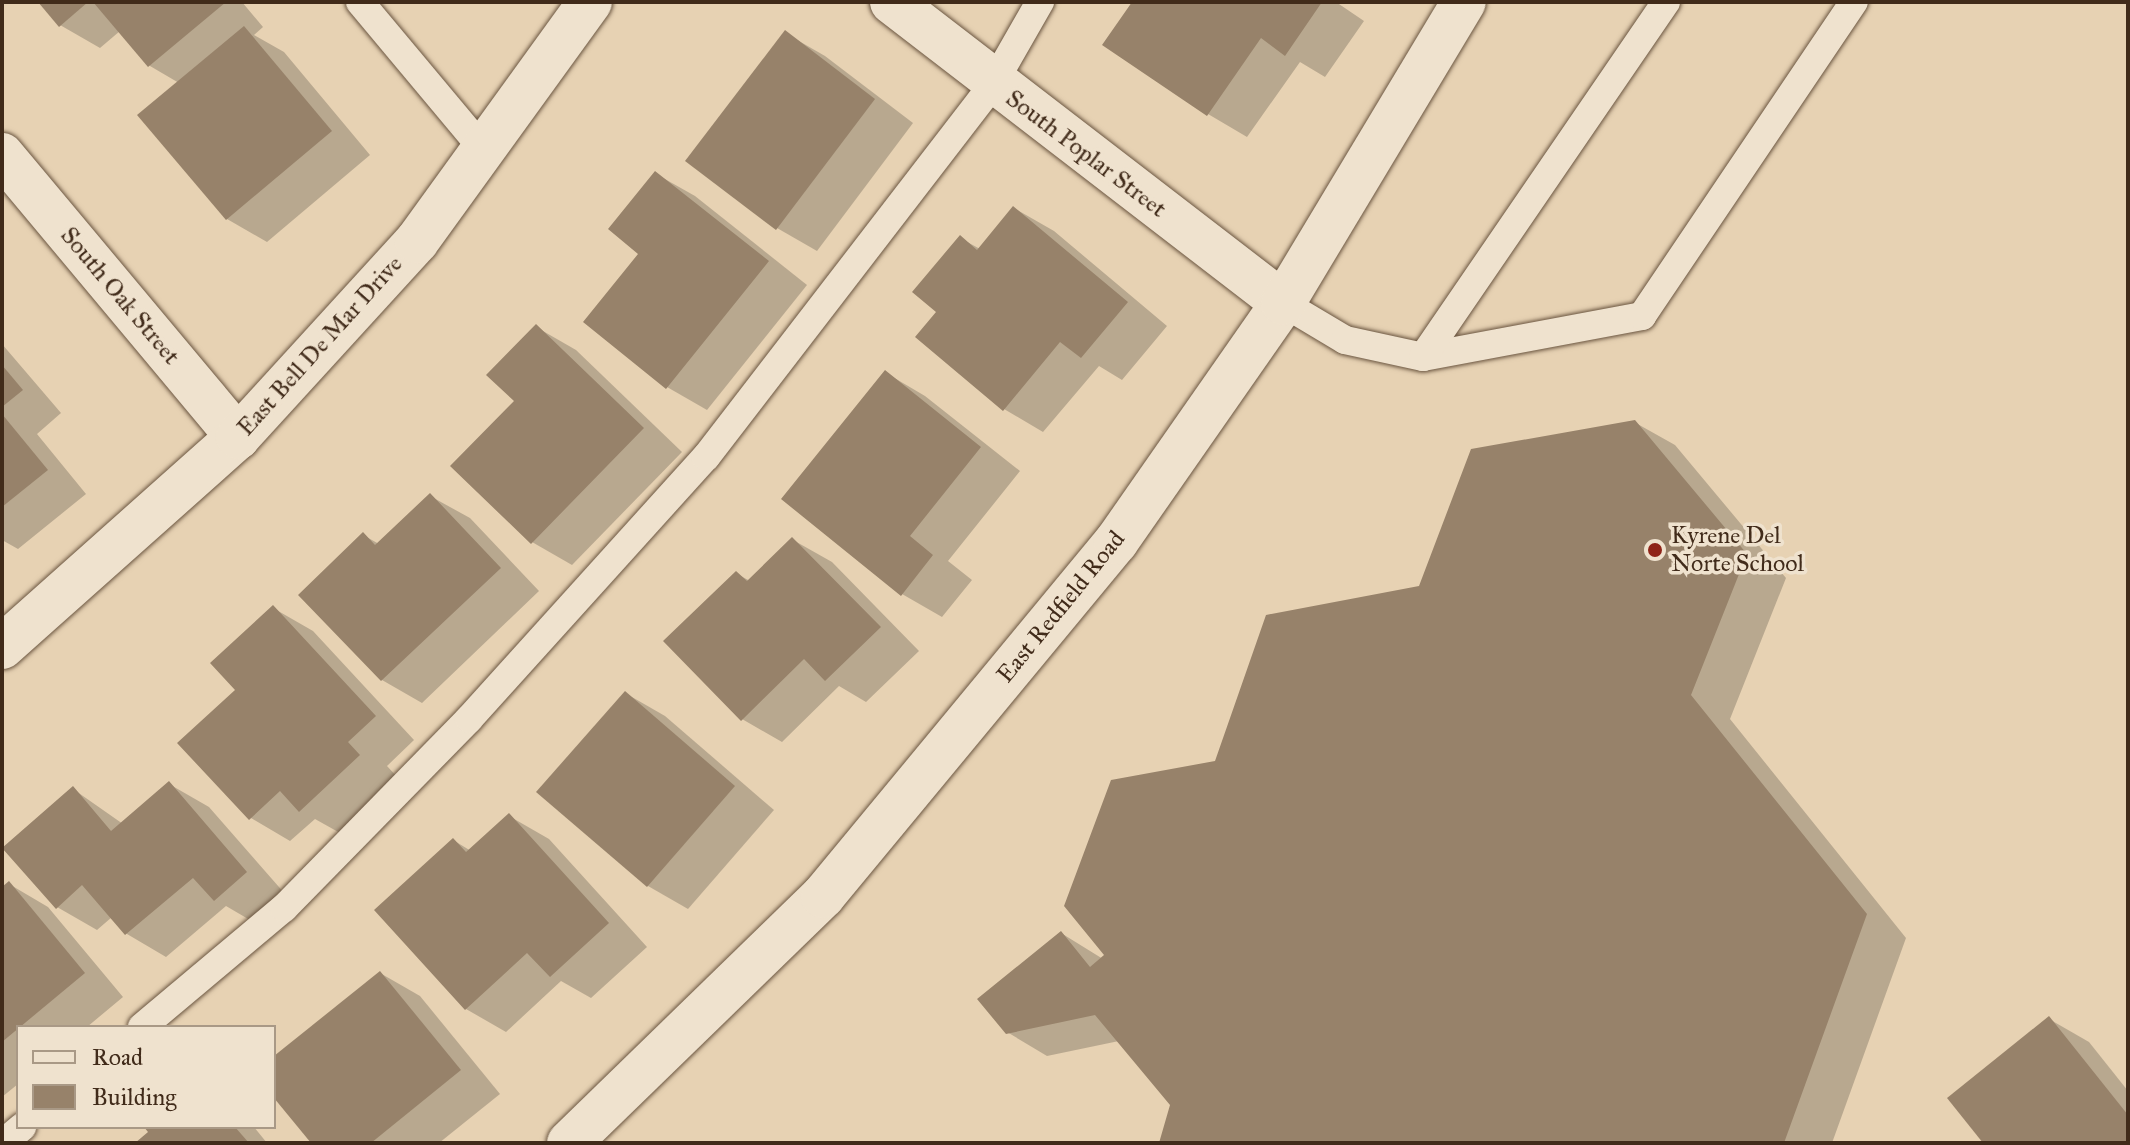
<!DOCTYPE html>
<style>
body{margin:0}
#map{position:relative;width:2130px;height:1145px;overflow:hidden;background:#e7d2b3;font-family:"IM FELL Great Primer",serif}
div>[style]{position:absolute}
.shadow>*{inset:0;background:#0003}
.building>*{inset:0;background:#97826a}
.roads{filter:drop-shadow(0 0 2px #6a5540) drop-shadow(0 0 2px #6a5540)}
.service>*{height:28px;margin:-14px;padding:0 14px;transform-origin:14px;border-radius:14px;background:#efe2ce}
.minor>*{height:44px;margin:-22px;padding:0 22px;transform-origin:22px;border-radius:22px;background:#efe2ce}
.dots>*{width:22px;height:22px;translate:-50% -50%;box-sizing:border-box;border:4px solid #efe2ce;border-radius:50%}
span{translate:-50% -50%;white-space:nowrap;text-align:center;line-height:1.15;-webkit-text-stroke:7px #efe2ce;paint-order:stroke}
.street-label{font-size:24px;color:#412b1a}
.poi-label{font-size:24px;color:#412b1a}
.left{translate:0 -50%;text-align:left}
.frame{position:absolute;inset:0;border:4px solid #412b1a;pointer-events:none}
.legend{position:absolute;left:16px;top:1025px;width:260px;height:104px;box-sizing:border-box;background:#efe2ce;border:2px solid #a99986;margin:0;padding:10px 14px;list-style:none;font-size:24px;color:#412b1a}
.legend li{display:flex;align-items:center;gap:16px;height:40px}
.legend b{width:40px;border:2px solid #a99986}
</style>
<div id="map">
<div class="shadow">
<div style="clip-path:polygon(41px 2px,242px 2px,263px 27px,254px 35px,284px 52px,370px 155px,267px 242px,227px 219px,179px 83px,150px 66px,120px 31px,100px 48px,60px 25px)"></div>
<div style="clip-path:polygon(1135px 2px,1336px 2px,1364px 21px,1325px 77px,1300px 62px,1247px 137px,1208px 114px)"></div>
<div style="clip-path:polygon(785px 33px,825px 56px,913px 123px,817px 251px,777px 228px)"></div>
<div style="clip-path:polygon(656px 174px,695px 196px,807px 285px,707px 410px,667px 387px,641px 253px)"></div>
<div style="clip-path:polygon(1014px 208px,1054px 231px,1167px 326px,1122px 380px,1099px 366px,1043px 432px,1004px 409px,939px 312px,960px 238px,980px 249px)"></div>
<div style="clip-path:polygon(536px 327px,576px 350px,682px 452px,572px 565px,532px 542px,516px 401px)"></div>
<div style="clip-path:polygon(2px 344px,61px 413px,37px 434px,86px 494px,18px 549px,2px 540px)"></div>
<div style="clip-path:polygon(886px 373px,925px 396px,1020px 471px,948px 561px,972px 580px,942px 617px,902px 594px)"></div>
<div style="clip-path:polygon(1634px 422px,1675px 445px,1786px 578px,1730px 719px,1906px 938px,1832px 1143px,1161px 1143px,1172px 1105px,1119px 1041px,1047px 1056px,1007px 1032px,1061px 933px,1103px 959px,1217px 763px,1421px 588px)"></div>
<div style="clip-path:polygon(430px 496px,470px 518px,539px 591px,422px 703px,382px 680px,363px 535px,379px 544px)"></div>
<div style="clip-path:polygon(793px 540px,832px 562px,919px 651px,866px 702px,839px 686px,782px 742px,742px 719px,737px 574px,750px 581px)"></div>
<div style="clip-path:polygon(273px 608px,313px 631px,414px 740px,387px 766px,399px 779px,340px 833px,315px 819px,290px 841px,251px 818px,237px 690px)"></div>
<div style="clip-path:polygon(625px 693px,665px 716px,774px 810px,688px 909px,648px 886px)"></div>
<div style="clip-path:polygon(169px 784px,209px 807px,286px 895px,255px 923px,226px 906px,166px 957px,127px 934px,112px 917px,97px 930px,57px 907px,73px 789px,123px 824px)"></div>
<div style="clip-path:polygon(509px 816px,549px 839px,647px 947px,591px 998px,561px 981px,506px 1032px,466px 1009px,453px 840px,471px 851px)"></div>
<div style="clip-path:polygon(9px 884px,48px 907px,123px 997px,87px 1027px,18px 1027px,18px 1084px,2px 1097px,2px 889px)"></div>
<div style="clip-path:polygon(380px 973px,420px 996px,500px 1094px,439px 1143px,314px 1143px,274px 1095px,274px 1059px)"></div>
<div style="clip-path:polygon(2049px 1019px,2089px 1042px,2128px 1091px,2128px 1143px,1986px 1143px)"></div>
<div style="clip-path:polygon(147px 1127px,254px 1127px,267px 1143px,138px 1143px,151px 1132px)"></div>
</div>
<div class="building">
<div style="clip-path:polygon(38px 2px,88px 2px,59px 27px)"></div>
<div style="clip-path:polygon(93px 2px,226px 2px,148px 67px)"></div>
<div style="clip-path:polygon(1132px 2px,1322px 2px,1285px 56px,1261px 38px,1207px 116px,1102px 45px)"></div>
<div style="clip-path:polygon(244px 26px,332px 131px,226px 220px,137px 115px)"></div>
<div style="clip-path:polygon(785px 30px,875px 99px,776px 230px,685px 161px)"></div>
<div style="clip-path:polygon(655px 171px,769px 261px,666px 389px,583px 322px,638px 254px,608px 229px)"></div>
<div style="clip-path:polygon(1013px 206px,1128px 302px,1081px 358px,1060px 342px,1003px 411px,915px 337px,936px 312px,912px 292px,960px 235px,977px 250px)"></div>
<div style="clip-path:polygon(536px 324px,644px 428px,531px 544px,450px 466px,514px 401px,486px 375px)"></div>
<div style="clip-path:polygon(2px 365px,23px 390px,2px 407px)"></div>
<div style="clip-path:polygon(885px 370px,981px 447px,910px 536px,933px 555px,901px 596px,781px 499px)"></div>
<div style="clip-path:polygon(2px 414px,48px 470px,2px 507px)"></div>
<div style="clip-path:polygon(1635px 420px,1747px 554px,1691px 695px,1867px 914px,1784px 1143px,1159px 1143px,1170px 1105px,1095px 1015px,1006px 1034px,977px 999px,1061px 931px,1090px 967px,1104px 955px,1064px 906px,1111px 780px,1215px 761px,1266px 615px,1419px 586px,1471px 449px)"></div>
<div style="clip-path:polygon(430px 493px,501px 568px,381px 681px,298px 595px,363px 532px,375px 545px)"></div>
<div style="clip-path:polygon(792px 537px,881px 627px,825px 681px,804px 659px,741px 721px,663px 641px,736px 571px,747px 581px)"></div>
<div style="clip-path:polygon(273px 605px,376px 716px,348px 742px,360px 755px,299px 812px,280px 791px,249px 820px,177px 743px,235px 690px,210px 663px)"></div>
<div style="clip-path:polygon(625px 691px,735px 786px,647px 887px,536px 792px)"></div>
<div style="clip-path:polygon(169px 781px,247px 872px,214px 901px,193px 878px,125px 935px,82px 885px,56px 909px,2px 848px,73px 786px,111px 831px)"></div>
<div style="clip-path:polygon(509px 813px,609px 923px,550px 977px,527px 953px,465px 1010px,374px 910px,453px 838px,466px 852px)"></div>
<div style="clip-path:polygon(9px 881px,85px 973px,2px 1042px,2px 887px)"></div>
<div style="clip-path:polygon(380px 971px,461px 1070px,371px 1143px,311px 1143px,274px 1098px,274px 1056px)"></div>
<div style="clip-path:polygon(2049px 1016px,2128px 1115px,2128px 1143px,1983px 1143px,1947px 1098px)"></div>
<div style="clip-path:polygon(144px 1127px,235px 1127px,249px 1143px,135px 1143px,148px 1132px)"></div>
</div>
<div class="roads">
<div class="service">
<div style="left:360px;top:2px;width:192px;rotate:50.1deg"></div>
<div style="left:1283px;top:303px;width:72px;rotate:30.8deg"></div>
<div style="left:1345px;top:340px;width:80px;rotate:12.3deg"></div>
<div style="left:1423px;top:357px;width:223px;rotate:-10.6deg"></div>
<div style="left:1642px;top:316px;width:379px;rotate:-56deg"></div>
<div style="left:1423px;top:357px;width:430px;rotate:-55.6deg"></div>
<div style="left:142px;top:1027px;width:185px;rotate:-40deg"></div>
<div style="left:284px;top:908px;width:264px;rotate:-45.6deg"></div>
<div style="left:469px;top:719px;width:353px;rotate:-47.9deg"></div>
<div style="left:706px;top:457px;width:471px;rotate:-52.4deg"></div>
<div style="left:993px;top:84px;width:95px;rotate:-60.2deg"></div>
<div style="left:3px;top:1143px;width:25px;rotate:-40deg"></div>
</div>
<div class="minor">
<div style="left:892px;top:2px;width:493px;rotate:37.6deg"></div>
<div style="left:2px;top:155px;width:368px;rotate:50.1deg"></div>
<div style="left:2px;top:647px;width:316px;rotate:-41.7deg"></div>
<div style="left:238px;top:437px;width:265px;rotate:-47.6deg"></div>
<div style="left:417px;top:241px;width:295px;rotate:-54.1deg"></div>
<div style="left:569px;top:1143px;width:354px;rotate:-44.2deg"></div>
<div style="left:823px;top:896px;width:460px;rotate:-50.4deg"></div>
<div style="left:1116px;top:542px;width:292px;rotate:-55.1deg"></div>
<div style="left:1283px;top:303px;width:351px;rotate:-59deg"></div>
</div>
</div>
<div class="dots">
<div style="left:1655px;top:550px;background:#8f2418"></div>
</div>
<div class="street-label">
<span style="left:1086px;top:154px;rotate:37deg">South Poplar Street</span>
<span style="left:120px;top:296px;rotate:50deg">South Oak Street</span>
<span style="left:320px;top:346px;rotate:-48deg">East Bell De Mar Drive</span>
<span style="left:1061px;top:607px;rotate:-51deg">East Redfield Road</span>
</div>
<div class="poi-label">
<span class="left" style="left:1671px;top:550px">Kyrene Del<br>Norte School</span>
</div>
<div class="frame"></div>
<ul class="legend">
<li><b style="height:10px;background:#efe2ce"></b>Road</li>
<li><b style="height:22px;background:#97826a"></b>Building</li>
</ul>
</div>
